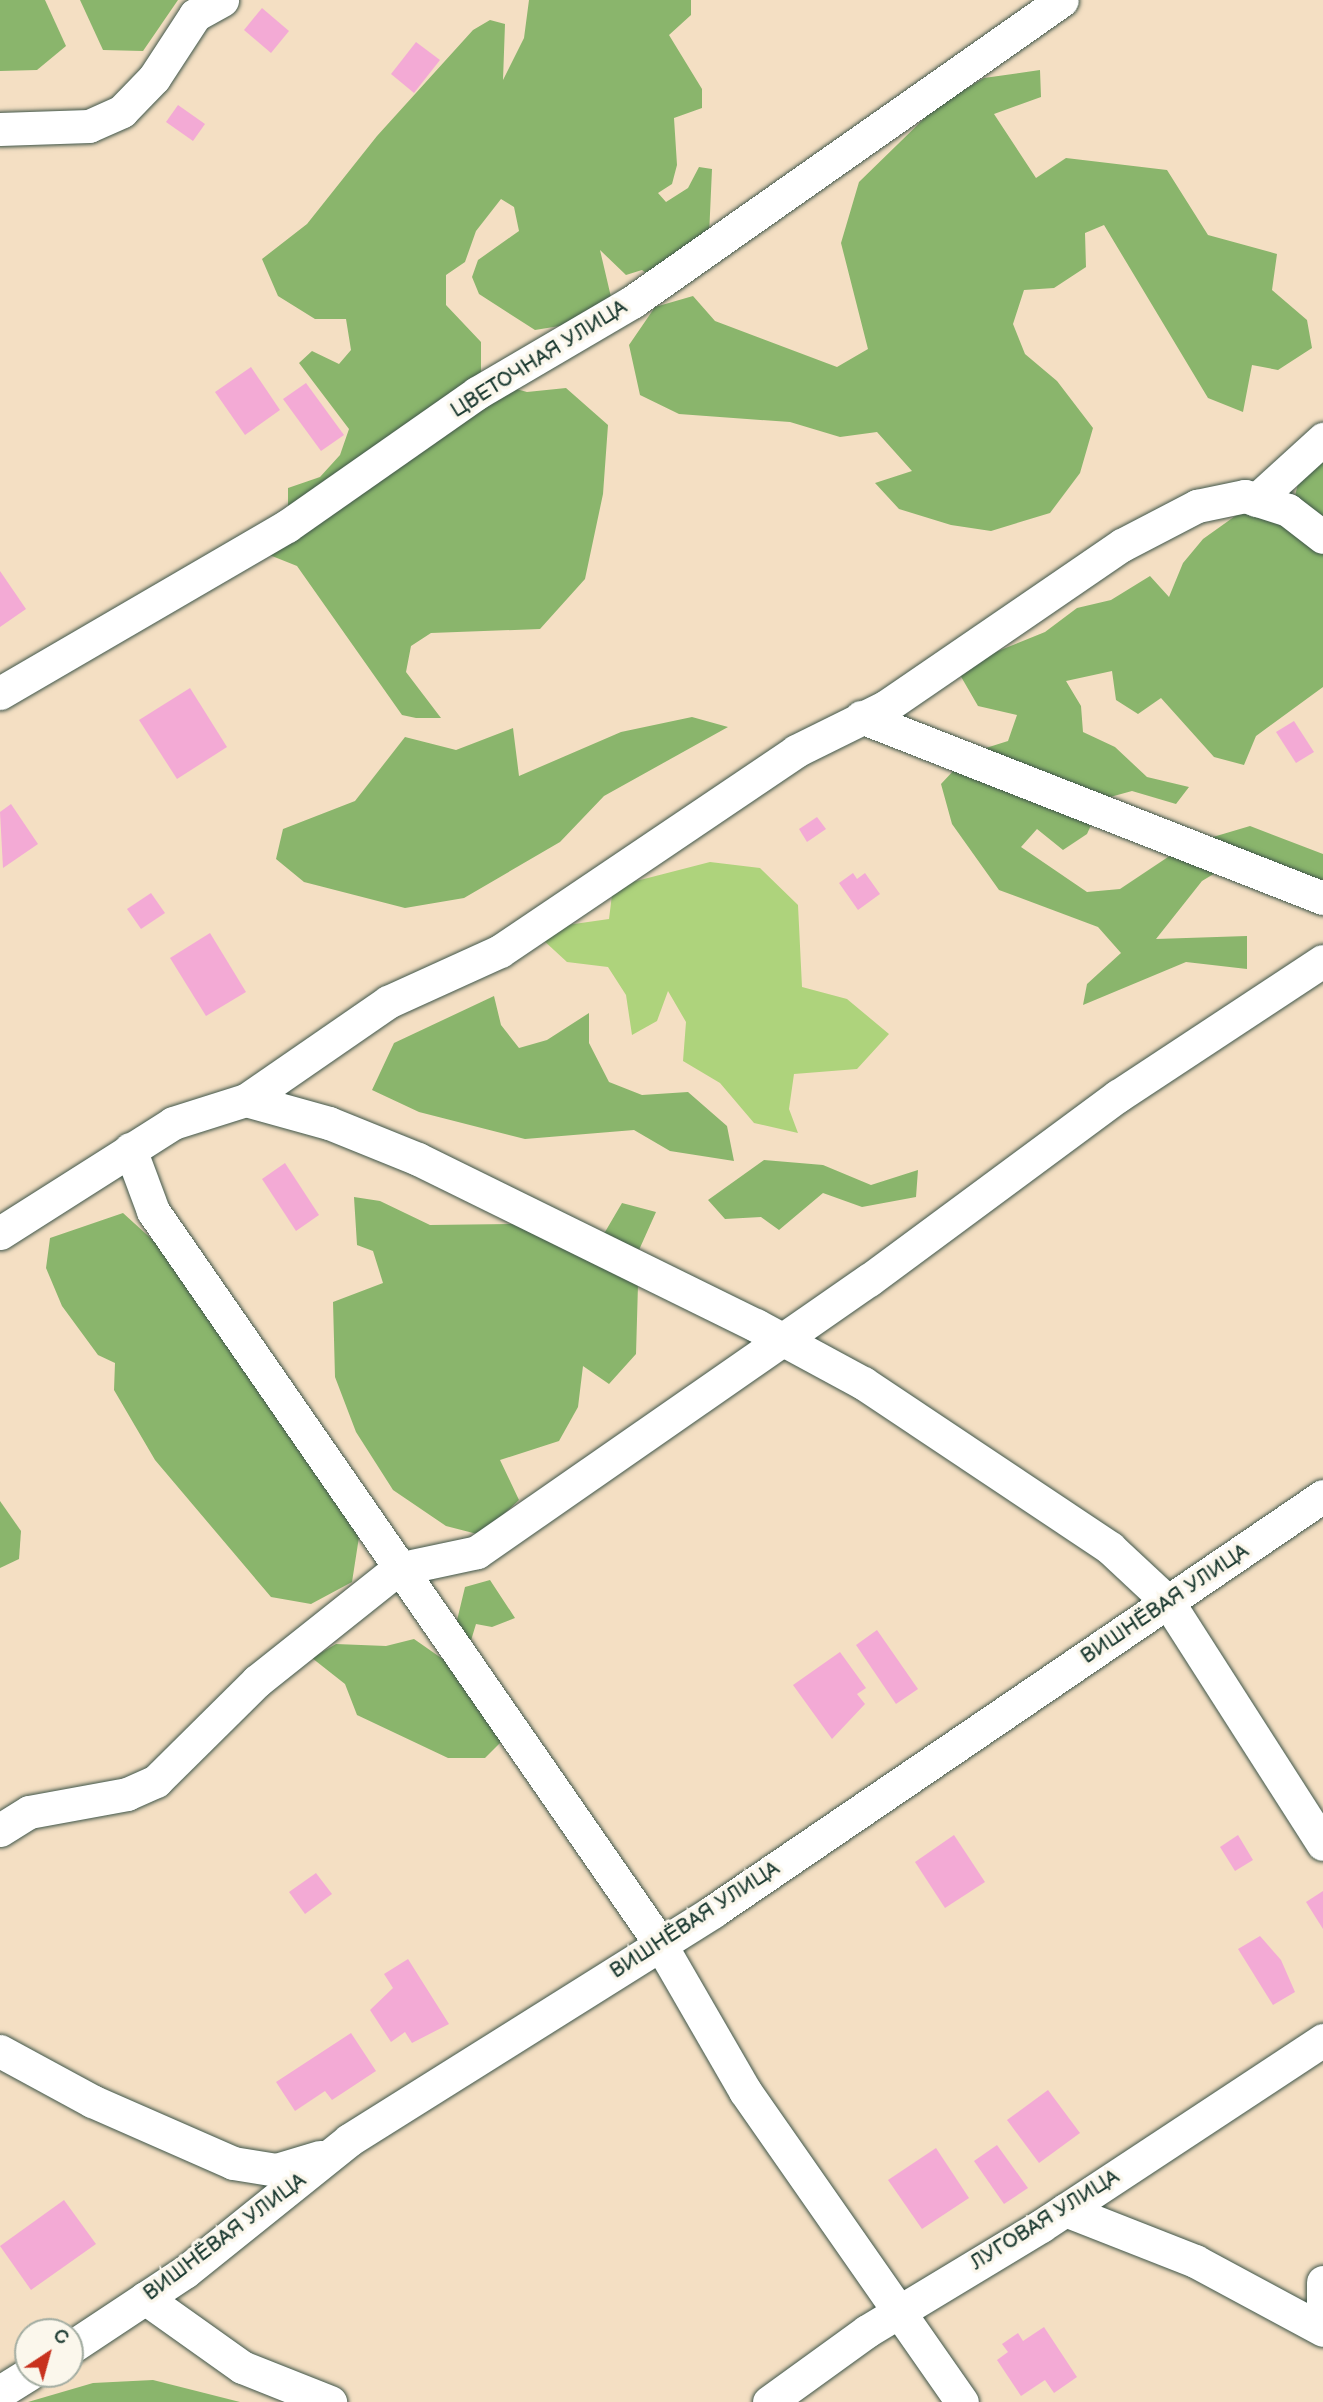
<!DOCTYPE html>
<meta charset="utf-8">
<style>
body{margin:0}
#map{position:relative;width:1323px;height:2402px;overflow:hidden;background:#f4dfc3;font-family:"Balsamiq Sans",sans-serif}
div>[style]{position:absolute}
.green>*{inset:0;background:#aed37c}
.forest>*{inset:0;background:#8ab56c}
.building>*{inset:0;background:#f3aad5}
.roads{filter:drop-shadow(0 0 2px #3f5549) drop-shadow(0 0 2px #3f5549)}
.minor>*{height:33px;margin:-16.5px;padding:0 16.5px;transform-origin:16.5px;border-radius:16.5px;background:#fff}
span{translate:-50% -50%;white-space:nowrap;text-align:center;line-height:1.15;-webkit-text-stroke:7px #fbf7ec;paint-order:stroke}
.street-label{font-size:21px;color:#1f3d34}
.north{position:absolute;left:14px;top:2318px;width:70px;height:70px;box-sizing:border-box;background:#fbf7ec;border:2px solid #a3ada2;border-radius:50%;rotate:36deg;font-size:19px;font-weight:700;line-height:28px;text-align:center;color:#1f3d34}
.north::after{content:'';display:block;margin:auto;width:24px;height:32px;background:#c8321e;clip-path:polygon(50% 0,100% 100%,50% 72%,0 100%)}
</style>
<div id="map">
<div class="green">
<div style="clip-path:polygon(710px 862px,760px 868px,798px 905px,802px 987px,847px 999px,889px 1034px,857px 1069px,794px 1074px,789px 1109px,798px 1133px,754px 1123px,720px 1083px,683px 1061px,686px 1022px,668px 991px,657px 1021px,632px 1035px,626px 995px,608px 967px,567px 962px,542px 939px,560px 926px,609px 919px,613px 887px)"></div>
</div>
<div class="forest">
<div style="clip-path:polygon(0 0,45px 0,66px 46px,37px 70px,0 71px)"></div>
<div style="clip-path:polygon(80px 0,178px 0,143px 51px,103px 50px)"></div>
<div style="clip-path:polygon(529px 0,691px 0,691px 15px,669px 35px,702px 89px,702px 108px,674px 118px,677px 165px,672px 184px,658px 193px,666px 202px,688px 188px,699px 167px,712px 169px,709px 236px,655px 280px,642px 270px,626px 275px,600px 250px,611px 297px,572px 324px,535px 330px,479px 294px,472px 277px,478px 260px,519px 231px,514px 207px,501px 199px,476px 231px,465px 262px,446px 275px,446px 305px,481px 342px,481px 379px,527px 392px,566px 388px,608px 425px,603px 494px,585px 579px,540px 629px,431px 633px,411px 646px,406px 672px,441px 718px,416px 718px,402px 715px,297px 566px,267px 554px,288px 510px,288px 488px,320px 477px,340px 455px,349px 429px,299px 363px,312px 351px,339px 364px,351px 350px,346px 319px,315px 319px,278px 296px,262px 259px,307px 224px,377px 136px,473px 30px,490px 20px,505px 24px,503px 80px,524px 38px)"></div>
<div style="clip-path:polygon(1040px 70px,1041px 97px,994px 114px,1036px 178px,1066px 158px,1167px 170px,1208px 235px,1277px 254px,1272px 290px,1307px 320px,1312px 348px,1278px 370px,1252px 365px,1243px 412px,1208px 398px,1104px 225px,1085px 233px,1086px 267px,1054px 288px,1024px 290px,1013px 324px,1025px 354px,1057px 381px,1093px 428px,1080px 473px,1050px 513px,991px 531px,951px 525px,899px 509px,875px 483px,912px 471px,877px 432px,840px 437px,790px 422px,679px 414px,640px 395px,629px 345px,655px 307px,693px 296px,715px 321px,837px 367px,868px 349px,841px 243px,859px 182px,937px 106px,984px 78px)"></div>
<div style="clip-path:polygon(1323px 457px,1323px 524px,1295px 496px,1302px 467px)"></div>
<div style="clip-path:polygon(1252px 504px,1323px 551px,1323px 687px,1256px 736px,1244px 765px,1214px 757px,1161px 698px,1138px 714px,1116px 700px,1112px 671px,1066px 681px,1081px 706px,1083px 732px,1115px 747px,1147px 777px,1189px 787px,1176px 804px,1132px 791px,1103px 799px,1087px 834px,1063px 850px,1037px 829px,1021px 847px,1087px 892px,1120px 889px,1186px 845px,1250px 826px,1323px 854px,1323px 887px,1230px 864px,1202px 881px,1156px 939px,1247px 936px,1247px 969px,1186px 962px,1083px 1005px,1087px 984px,1121px 953px,1098px 927px,999px 890px,952px 824px,941px 784px,970px 753px,1008px 741px,1017px 715px,978px 706px,956px 668px,1045px 632px,1077px 608px,1111px 600px,1150px 576px,1169px 597px,1183px 563px,1203px 539px)"></div>
<div style="clip-path:polygon(692px 717px,728px 727px,604px 796px,560px 842px,464px 898px,405px 908px,304px 882px,276px 859px,283px 829px,355px 801px,405px 737px,456px 750px,513px 728px,519px 776px,621px 732px)"></div>
<div style="clip-path:polygon(494px 996px,501px 1025px,519px 1048px,547px 1040px,589px 1013px,589px 1043px,609px 1082px,642px 1095px,688px 1092px,727px 1126px,734px 1161px,670px 1151px,634px 1130px,525px 1139px,419px 1112px,372px 1090px,394px 1043px)"></div>
<div style="clip-path:polygon(764px 1160px,823px 1165px,871px 1185px,918px 1170px,916px 1197px,862px 1207px,823px 1193px,779px 1230px,761px 1217px,725px 1219px,708px 1200px)"></div>
<div style="clip-path:polygon(354px 1197px,380px 1201px,430px 1225px,519px 1224px,556px 1233px,605px 1232px,622px 1203px,656px 1212px,639px 1250px,636px 1354px,609px 1384px,583px 1366px,578px 1407px,559px 1441px,500px 1460px,519px 1500px,481px 1535px,446px 1526px,393px 1490px,356px 1432px,335px 1377px,333px 1302px,383px 1283px,373px 1251px,357px 1245px)"></div>
<div style="clip-path:polygon(123px 1213px,167px 1253px,359px 1537px,352px 1582px,311px 1604px,271px 1597px,155px 1460px,114px 1390px,115px 1363px,98px 1355px,62px 1306px,46px 1268px,50px 1238px)"></div>
<div style="clip-path:polygon(0 1501px,21px 1531px,19px 1559px,0 1568px)"></div>
<div style="clip-path:polygon(490px 1580px,515px 1618px,492px 1627px,476px 1624px,465px 1660px,508px 1735px,485px 1758px,448px 1758px,357px 1715px,345px 1684px,312px 1658px,336px 1644px,386px 1646px,414px 1639px,447px 1662px,465px 1587px)"></div>
<div style="clip-path:polygon(153px 2380px,240px 2402px,28px 2402px,93px 2383px)"></div>
</div>
<div class="building">
<div style="clip-path:polygon(262px 8px,289px 31px,271px 53px,244px 30px)"></div>
<div style="clip-path:polygon(416px 42px,440px 60px,414px 93px,391px 74px)"></div>
<div style="clip-path:polygon(178px 105px,205px 124px,193px 141px,166px 122px)"></div>
<div style="clip-path:polygon(251px 367px,280px 410px,245px 435px,215px 392px)"></div>
<div style="clip-path:polygon(306px 383px,344px 435px,321px 451px,283px 399px)"></div>
<div style="clip-path:polygon(0 571px,26px 609px,0 627px)"></div>
<div style="clip-path:polygon(190px 688px,227px 747px,177px 779px,139px 720px)"></div>
<div style="clip-path:polygon(1294px 721px,1314px 752px,1296px 763px,1276px 732px)"></div>
<div style="clip-path:polygon(11px 804px,38px 844px,3px 868px,0 812px)"></div>
<div style="clip-path:polygon(817px 817px,826px 829px,807px 842px,799px 829px)"></div>
<div style="clip-path:polygon(853px 873px,857px 879px,865px 873px,880px 894px,858px 910px,839px 883px)"></div>
<div style="clip-path:polygon(151px 893px,165px 913px,141px 929px,127px 909px)"></div>
<div style="clip-path:polygon(210px 933px,246px 992px,206px 1016px,170px 958px)"></div>
<div style="clip-path:polygon(285px 1163px,319px 1215px,296px 1231px,262px 1179px)"></div>
<div style="clip-path:polygon(877px 1630px,918px 1689px,896px 1704px,856px 1645px)"></div>
<div style="clip-path:polygon(840px 1652px,866px 1688px,857px 1694px,865px 1704px,832px 1739px,793px 1685px)"></div>
<div style="clip-path:polygon(954px 1835px,985px 1882px,945px 1908px,915px 1862px)"></div>
<div style="clip-path:polygon(1238px 1835px,1253px 1860px,1235px 1871px,1220px 1847px)"></div>
<div style="clip-path:polygon(316px 1873px,332px 1894px,305px 1914px,289px 1892px)"></div>
<div style="clip-path:polygon(1323px 1891px,1323px 1929px,1306px 1902px)"></div>
<div style="clip-path:polygon(1260px 1936px,1281px 1960px,1295px 1992px,1273px 2005px,1238px 1949px)"></div>
<div style="clip-path:polygon(408px 1959px,449px 2024px,412px 2043px,405px 2032px,391px 2042px,370px 2010px,393px 1988px,384px 1974px)"></div>
<div style="clip-path:polygon(351px 2033px,376px 2071px,332px 2100px,325px 2091px,295px 2111px,276px 2082px)"></div>
<div style="clip-path:polygon(1048px 2090px,1080px 2133px,1039px 2163px,1007px 2120px)"></div>
<div style="clip-path:polygon(997px 2145px,1028px 2188px,1004px 2204px,974px 2161px)"></div>
<div style="clip-path:polygon(936px 2148px,969px 2198px,922px 2229px,888px 2180px)"></div>
<div style="clip-path:polygon(64px 2200px,96px 2244px,31px 2290px,0 2246px)"></div>
<div style="clip-path:polygon(1044px 2327px,1077px 2377px,1054px 2393px,1045px 2380px,1021px 2396px,997px 2360px,1008px 2352px,1002px 2344px,1018px 2333px,1023px 2341px)"></div>
</div>
<div class="roads">
<div class="minor">
<div style="left:0;top:129px;width:89px;rotate:-1.9deg"></div>
<div style="left:89px;top:126px;width:36px;rotate:-24deg"></div>
<div style="left:122px;top:111px;width:46px;rotate:-45.9deg"></div>
<div style="left:154px;top:78px;width:75px;rotate:-56.9deg"></div>
<div style="left:195px;top:15px;width:31px;rotate:-29deg"></div>
<div style="left:1256px;top:500px;width:91px;rotate:-42.3deg"></div>
<div style="left:0;top:693px;width:332px;rotate:-30.2deg"></div>
<div style="left:287px;top:526px;width:232px;rotate:-35deg"></div>
<div style="left:477px;top:393px;width:180px;rotate:-30.4deg"></div>
<div style="left:632px;top:302px;width:525px;rotate:-35.08deg"></div>
<div style="left:861px;top:717px;width:496px;rotate:21.4deg"></div>
<div style="left:246px;top:1100px;width:86px;rotate:15.5deg"></div>
<div style="left:329px;top:1123px;width:96px;rotate:22deg"></div>
<div style="left:418px;top:1159px;width:377px;rotate:26.2deg"></div>
<div style="left:756px;top:1325px;width:122px;rotate:28.5deg"></div>
<div style="left:863px;top:1383px;width:297px;rotate:33.7deg"></div>
<div style="left:1110px;top:1548px;width:79px;rotate:43deg"></div>
<div style="left:1168px;top:1602px;width:287px;rotate:57.4deg"></div>
<div style="left:130px;top:1149px;width:66px;rotate:69.6deg"></div>
<div style="left:153px;top:1211px;width:889px;rotate:55.31deg"></div>
<div style="left:659px;top:1942px;width:172px;rotate:60deg"></div>
<div style="left:745px;top:2091px;width:379px;rotate:55.1deg"></div>
<div style="left:0;top:1233px;width:205px;rotate:-32.4deg"></div>
<div style="left:173px;top:1123px;width:77px;rotate:-17.5deg"></div>
<div style="left:246px;top:1100px;width:173px;rotate:-34.6deg"></div>
<div style="left:388px;top:1002px;width:123px;rotate:-24.5deg"></div>
<div style="left:500px;top:951px;width:357px;rotate:-34deg"></div>
<div style="left:796px;top:751px;width:99px;rotate:-26.3deg"></div>
<div style="left:885px;top:707px;width:287px;rotate:-34.4deg"></div>
<div style="left:1122px;top:545px;width:85px;rotate:-27.5deg"></div>
<div style="left:1197px;top:506px;width:49px;rotate:-11.8deg"></div>
<div style="left:1245px;top:496px;width:45px;rotate:18deg"></div>
<div style="left:1288px;top:510px;width:44px;rotate:37.6deg"></div>
<div style="left:0;top:1830px;width:34px;rotate:-32deg"></div>
<div style="left:29px;top:1812px;width:100px;rotate:-10.4deg"></div>
<div style="left:127px;top:1794px;width:32px;rotate:-24deg"></div>
<div style="left:156px;top:1781px;width:142px;rotate:-44.7deg"></div>
<div style="left:257px;top:1681px;width:180px;rotate:-38.5deg"></div>
<div style="left:398px;top:1569px;width:81px;rotate:-12.1deg"></div>
<div style="left:477px;top:1552px;width:477px;rotate:-34.8deg"></div>
<div style="left:869px;top:1280px;width:310px;rotate:-36.5deg"></div>
<div style="left:1118px;top:1096px;width:245px;rotate:-33.4deg"></div>
<div style="left:0;top:2051px;width:105px;rotate:28.5deg"></div>
<div style="left:92px;top:2101px;width:154px;rotate:23.7deg"></div>
<div style="left:233px;top:2163px;width:44px;rotate:9.2deg"></div>
<div style="left:276px;top:2170px;width:46px;rotate:-16.5deg"></div>
<div style="left:1065px;top:2210px;width:140px;rotate:21.4deg"></div>
<div style="left:1195px;top:2261px;width:145px;rotate:28.3deg"></div>
<div style="left:1323px;top:2282px;width:30px;rotate:90deg"></div>
<div style="left:145px;top:2298px;width:119px;rotate:35.4deg"></div>
<div style="left:242px;top:2367px;width:95px;rotate:21.7deg"></div>
<div style="left:70px;top:2348px;width:138px;rotate:-33.5deg"></div>
<div style="left:185px;top:2272px;width:211px;rotate:-38.8deg"></div>
<div style="left:349px;top:2140px;width:429px;rotate:-32.1deg"></div>
<div style="left:712px;top:1912px;width:739px;rotate:-34.25deg"></div>
<div style="left:0;top:2392px;width:34px;rotate:-32deg"></div>
<div style="left:769px;top:2402px;width:121px;rotate:-35.9deg"></div>
<div style="left:867px;top:2331px;width:203px;rotate:-31.1deg"></div>
<div style="left:1041px;top:2226px;width:338px;rotate:-33.4deg"></div>
</div>
</div>
<div class="street-label">
<span style="left:539px;top:359px;rotate:-32deg">ЦВЕТОЧНАЯ УЛИЦА</span>
<span style="left:1165px;top:1604px;rotate:-34deg">ВИШНЁВАЯ УЛИЦА</span>
<span style="left:695px;top:1920px;rotate:-33deg">ВИШНЁВАЯ УЛИЦА</span>
<span style="left:1045px;top:2220px;rotate:-32deg">ЛУГОВАЯ УЛИЦА</span>
<span style="left:225px;top:2237px;rotate:-37deg">ВИШНЁВАЯ УЛИЦА</span>
</div>
<div class="north">С</div>
</div>
